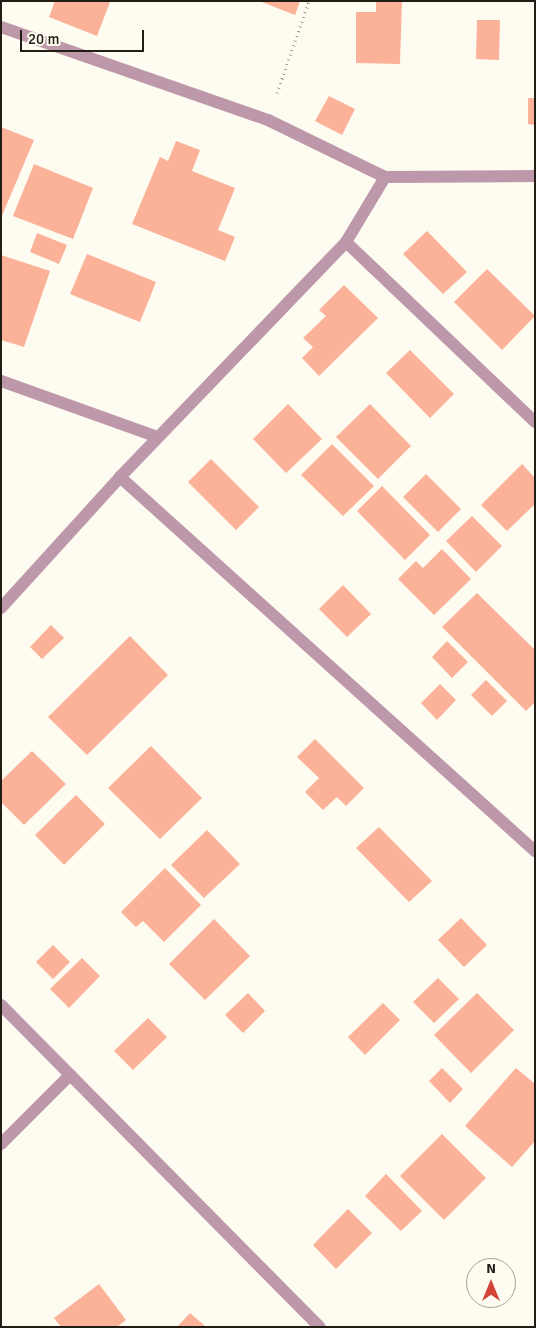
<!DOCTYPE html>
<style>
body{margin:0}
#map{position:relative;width:536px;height:1328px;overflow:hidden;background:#fefbf0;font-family:Signika,sans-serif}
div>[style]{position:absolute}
.building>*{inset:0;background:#fbb299}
.path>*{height:3px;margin-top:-1.5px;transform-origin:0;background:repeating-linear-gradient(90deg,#a5a197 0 1px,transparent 0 5px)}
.minor>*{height:12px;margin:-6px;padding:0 6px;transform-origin:6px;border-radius:6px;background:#bd97aa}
span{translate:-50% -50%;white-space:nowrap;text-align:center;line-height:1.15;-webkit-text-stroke:4px #fefbf0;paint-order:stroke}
.frame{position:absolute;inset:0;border:2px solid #221e15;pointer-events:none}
.north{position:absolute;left:466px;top:1258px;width:50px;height:50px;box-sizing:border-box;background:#fefbf0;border:1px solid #a6a398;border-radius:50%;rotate:0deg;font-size:14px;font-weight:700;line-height:20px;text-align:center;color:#221e15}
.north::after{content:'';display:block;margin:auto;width:18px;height:22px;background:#d24538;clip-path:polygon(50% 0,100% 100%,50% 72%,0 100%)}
.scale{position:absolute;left:20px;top:30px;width:124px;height:22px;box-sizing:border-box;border:2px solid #221e15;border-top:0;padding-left:6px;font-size:15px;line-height:18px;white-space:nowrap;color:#221e15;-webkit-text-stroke:4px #fefbf0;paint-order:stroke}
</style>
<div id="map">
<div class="building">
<div style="clip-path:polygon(55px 1px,108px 1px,110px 2px,97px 36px,49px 17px)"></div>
<div style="clip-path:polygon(259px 1px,300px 1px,295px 15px)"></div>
<div style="clip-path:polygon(376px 1px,402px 1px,400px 64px,356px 63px,356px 12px,376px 12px)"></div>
<div style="clip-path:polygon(477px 20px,500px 20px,499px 60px,476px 59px)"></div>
<div style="clip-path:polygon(329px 96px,355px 109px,342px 135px,315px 121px)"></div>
<div style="clip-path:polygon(528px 98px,535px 98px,535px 125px,528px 124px)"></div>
<div style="clip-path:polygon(1px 127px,34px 140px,1px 218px)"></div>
<div style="clip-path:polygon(176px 141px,200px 150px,192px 171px,235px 188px,218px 230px,235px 237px,225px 261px,132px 224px,160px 157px,168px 161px)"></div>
<div style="clip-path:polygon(34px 164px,93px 188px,73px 239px,13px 216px)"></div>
<div style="clip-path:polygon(427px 231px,467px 272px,443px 294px,403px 254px)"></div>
<div style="clip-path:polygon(37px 233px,67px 245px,59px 264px,30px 252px)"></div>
<div style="clip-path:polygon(87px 254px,156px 282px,140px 322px,70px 294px)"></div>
<div style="clip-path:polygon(1px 255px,50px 271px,24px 347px,1px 340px)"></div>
<div style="clip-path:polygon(487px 269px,535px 316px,502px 350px,454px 302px)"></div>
<div style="clip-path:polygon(344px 285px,378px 318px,319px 376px,302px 358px,313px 347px,303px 338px,326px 316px,319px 310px)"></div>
<div style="clip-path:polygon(410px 350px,454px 394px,430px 418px,386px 373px)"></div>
<div style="clip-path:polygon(288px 404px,322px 439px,286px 473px,253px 439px)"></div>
<div style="clip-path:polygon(370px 404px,411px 446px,378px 479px,336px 437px)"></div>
<div style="clip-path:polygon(332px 444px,374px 486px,343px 516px,301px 475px)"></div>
<div style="clip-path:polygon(211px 459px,259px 507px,236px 530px,188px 482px)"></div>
<div style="clip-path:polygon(522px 464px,535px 478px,535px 504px,507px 531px,481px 505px)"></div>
<div style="clip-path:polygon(426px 474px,461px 509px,438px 532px,403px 497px)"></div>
<div style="clip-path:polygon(382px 486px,430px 535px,405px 560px,357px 511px)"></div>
<div style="clip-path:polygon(472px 516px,502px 546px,476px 572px,446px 541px)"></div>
<div style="clip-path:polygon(442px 549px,471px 579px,434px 615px,398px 579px,416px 561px,423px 568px)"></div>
<div style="clip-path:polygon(343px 585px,371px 614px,347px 637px,319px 609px)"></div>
<div style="clip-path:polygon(477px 593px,535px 650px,535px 702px,526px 711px,442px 627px)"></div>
<div style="clip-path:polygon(51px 625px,64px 638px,42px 659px,30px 647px)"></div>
<div style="clip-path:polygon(130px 636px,168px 675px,87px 755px,48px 717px)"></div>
<div style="clip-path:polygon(447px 641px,468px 662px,452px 678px,432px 657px)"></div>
<div style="clip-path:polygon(486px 680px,507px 701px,492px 716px,471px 695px)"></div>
<div style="clip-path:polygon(440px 684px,456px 700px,437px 720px,421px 703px)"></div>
<div style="clip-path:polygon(315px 739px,364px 788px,346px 806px,337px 797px,323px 810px,305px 792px,319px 778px,297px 757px)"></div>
<div style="clip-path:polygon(151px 746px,202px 798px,160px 839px,108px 788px)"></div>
<div style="clip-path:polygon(32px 751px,66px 784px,24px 825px,1px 802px,1px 781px)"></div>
<div style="clip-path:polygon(76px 795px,105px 824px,64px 865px,35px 835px)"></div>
<div style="clip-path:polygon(379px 827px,432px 881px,409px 902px,356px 848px)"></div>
<div style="clip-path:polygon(207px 830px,240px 864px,204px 898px,171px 865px)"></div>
<div style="clip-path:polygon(165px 868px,201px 905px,164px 942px,143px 921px,136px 927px,121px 912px)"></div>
<div style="clip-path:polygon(461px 918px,487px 945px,464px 967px,438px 940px)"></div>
<div style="clip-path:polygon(214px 919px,250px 956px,205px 1000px,169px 964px)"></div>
<div style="clip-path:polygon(53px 945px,70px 962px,53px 979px,36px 962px)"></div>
<div style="clip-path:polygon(82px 958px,100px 976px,69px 1008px,50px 989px)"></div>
<div style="clip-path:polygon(438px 978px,459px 999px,434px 1023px,413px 1002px)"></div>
<div style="clip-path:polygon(248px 993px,265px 1011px,243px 1033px,225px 1015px)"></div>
<div style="clip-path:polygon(477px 993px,514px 1030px,471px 1073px,434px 1035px)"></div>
<div style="clip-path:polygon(383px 1003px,400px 1020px,365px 1055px,348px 1037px)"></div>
<div style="clip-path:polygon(148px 1018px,167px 1037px,133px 1070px,114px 1051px)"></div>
<div style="clip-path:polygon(442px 1068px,463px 1089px,450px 1103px,429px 1081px)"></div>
<div style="clip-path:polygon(516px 1068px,535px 1084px,535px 1141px,512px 1167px,465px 1126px)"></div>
<div style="clip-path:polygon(442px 1134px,486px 1178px,444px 1220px,400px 1176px)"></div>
<div style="clip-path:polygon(386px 1174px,422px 1211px,401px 1231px,365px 1196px)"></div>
<div style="clip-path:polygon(348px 1209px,372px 1233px,336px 1269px,313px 1245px)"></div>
<div style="clip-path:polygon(99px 1284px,126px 1320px,117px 1327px,61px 1327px,54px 1318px)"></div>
<div style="clip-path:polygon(190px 1313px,206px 1327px,177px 1327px)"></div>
</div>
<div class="path">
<div style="left:277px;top:93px;width:97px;rotate:-70.8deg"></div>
</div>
<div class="minor">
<div style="left:1px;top:27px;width:283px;rotate:19.2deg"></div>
<div style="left:268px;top:120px;width:130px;rotate:26deg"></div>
<div style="left:385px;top:177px;width:150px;rotate:-0.4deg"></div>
<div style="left:346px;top:242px;width:261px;rotate:43.6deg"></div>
<div style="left:1px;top:381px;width:166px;rotate:19.7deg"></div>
<div style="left:120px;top:477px;width:559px;rotate:42.03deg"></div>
<div style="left:1px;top:608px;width:177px;rotate:-47.7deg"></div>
<div style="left:120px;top:477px;width:326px;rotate:-46.1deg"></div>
<div style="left:346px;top:242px;width:76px;rotate:-59deg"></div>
<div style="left:1px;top:1005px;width:453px;rotate:45.3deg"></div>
<div style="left:1px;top:1144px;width:98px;rotate:-45deg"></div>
</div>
<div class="frame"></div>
<div class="north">N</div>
<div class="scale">20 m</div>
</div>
